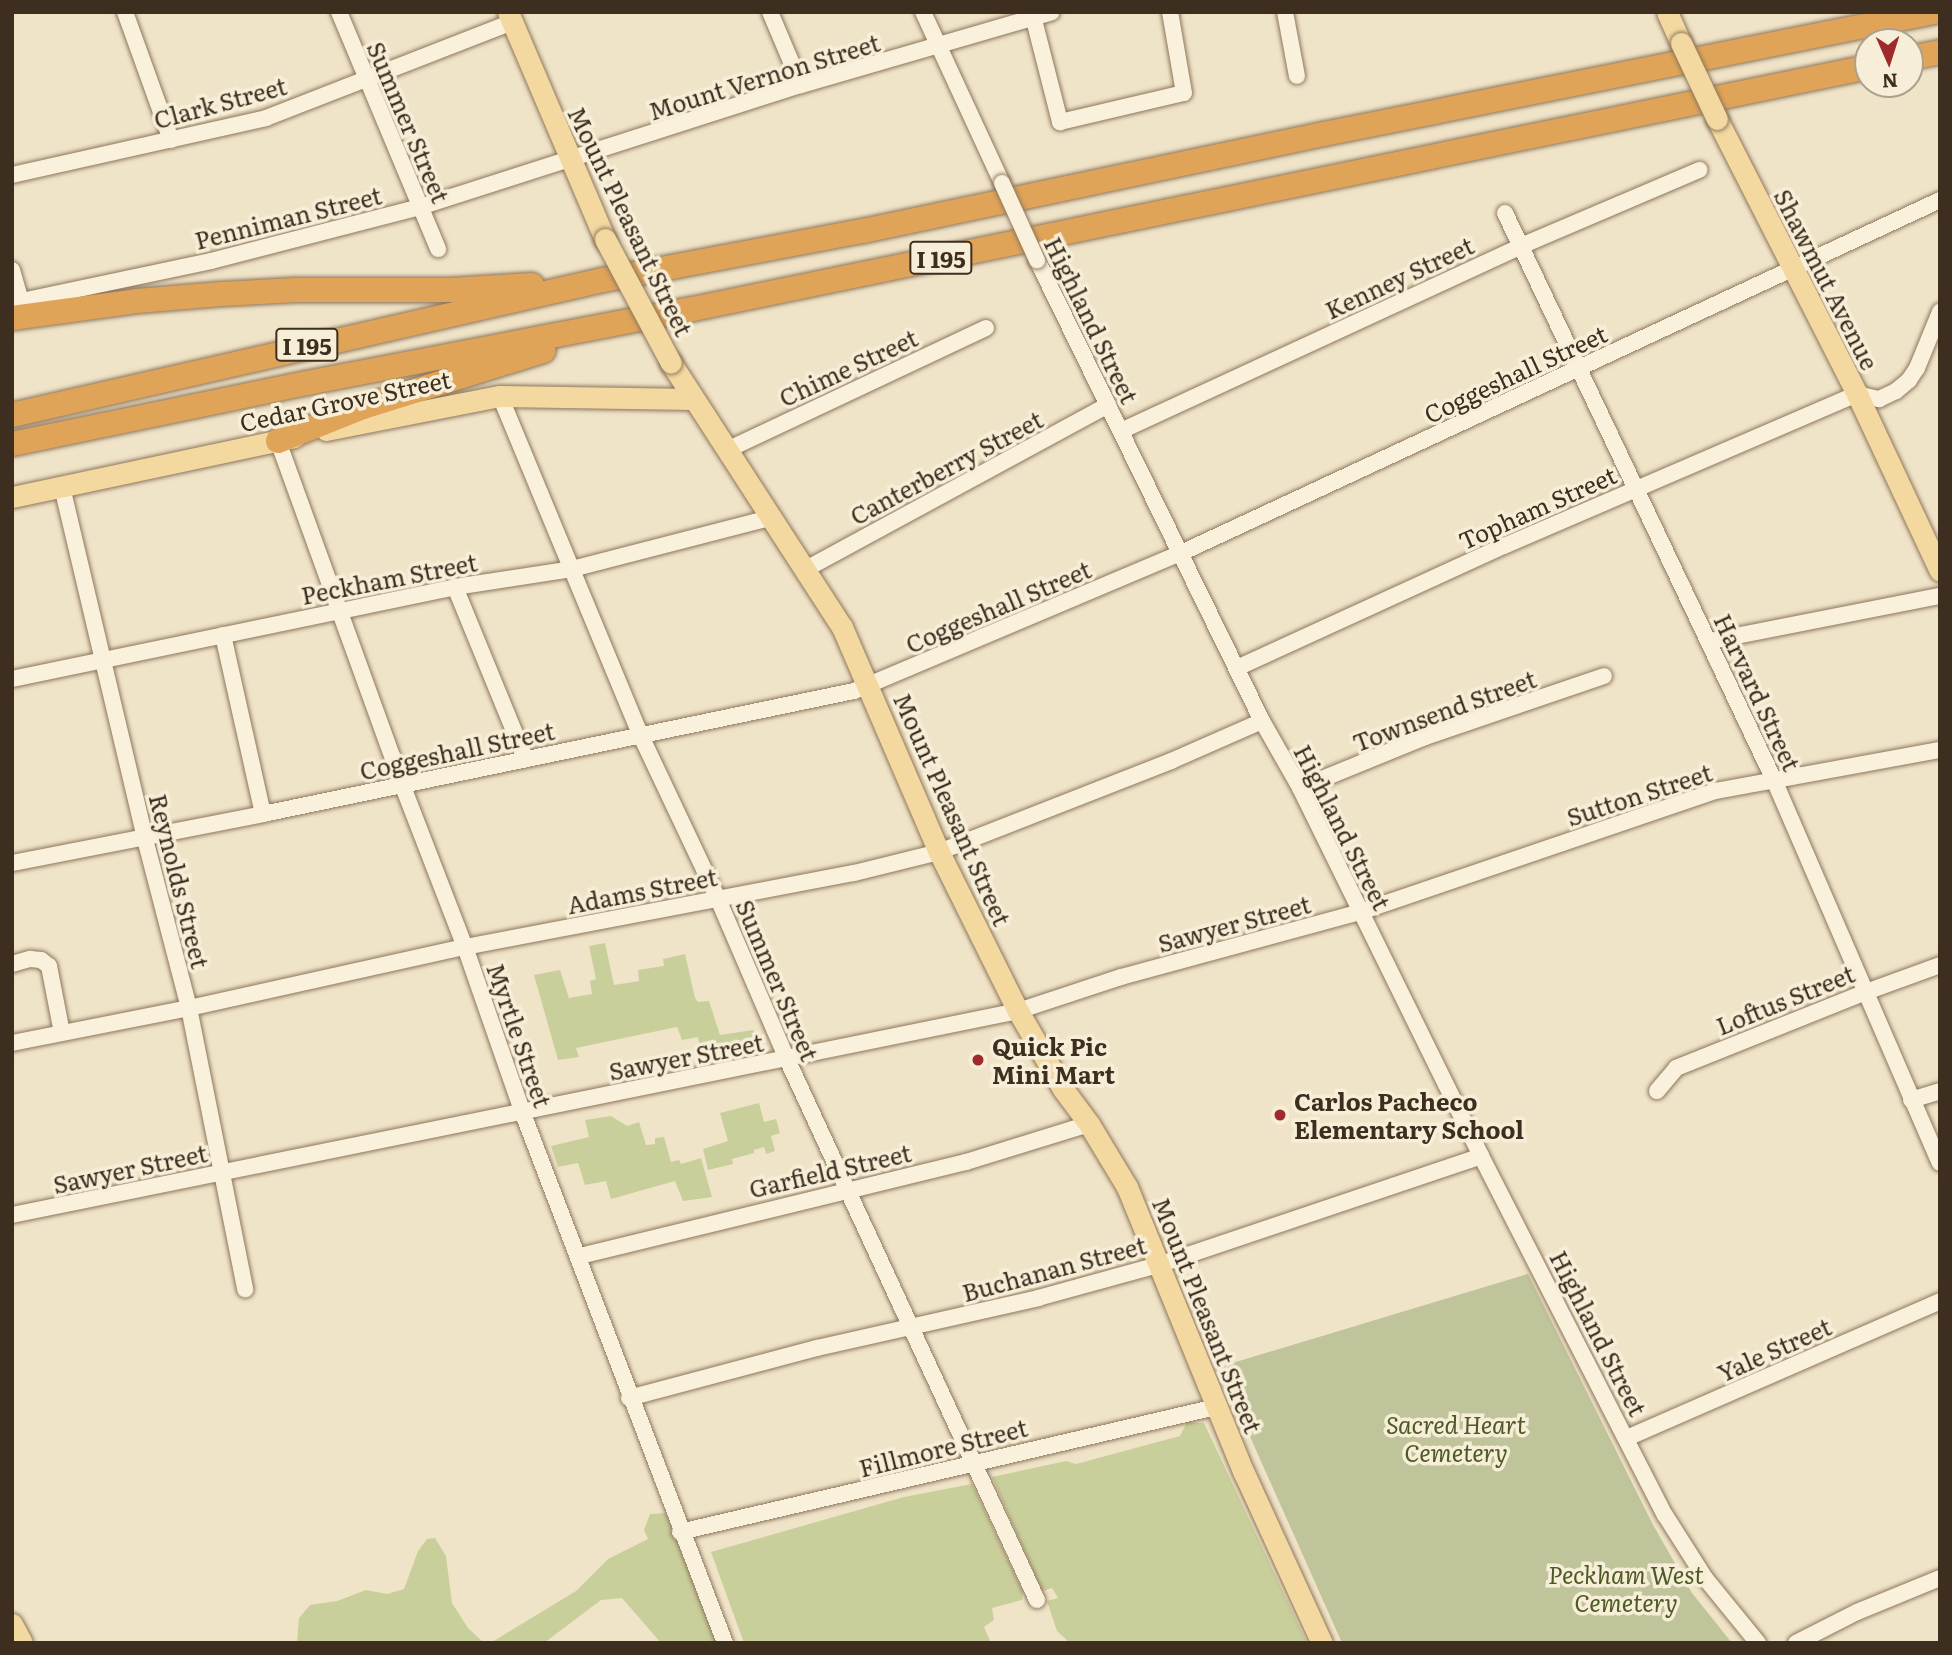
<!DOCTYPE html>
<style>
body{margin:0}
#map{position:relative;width:1952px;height:1655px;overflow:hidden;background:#f0e4c8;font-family:Literata,serif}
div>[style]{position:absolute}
.green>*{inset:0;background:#c9cf9b}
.cemetery>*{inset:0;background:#bfc49a}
.roads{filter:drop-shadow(0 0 2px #8d765c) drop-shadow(0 0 2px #8d765c)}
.minor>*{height:16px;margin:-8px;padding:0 8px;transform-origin:8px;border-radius:8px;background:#faf1dc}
.major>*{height:21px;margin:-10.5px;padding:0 10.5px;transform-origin:10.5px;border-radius:10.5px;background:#f3d9a0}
.highway>*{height:24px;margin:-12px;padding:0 12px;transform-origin:12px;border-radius:12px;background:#e0a458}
.bridges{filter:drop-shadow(0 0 2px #8d765c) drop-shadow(0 0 2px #8d765c)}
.minor-bridge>*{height:16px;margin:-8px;padding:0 8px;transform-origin:8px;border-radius:8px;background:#faf1dc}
.major-bridge>*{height:21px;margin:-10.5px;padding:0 10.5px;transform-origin:10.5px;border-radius:10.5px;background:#f3d9a0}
.dots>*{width:19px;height:19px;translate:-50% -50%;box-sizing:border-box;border:4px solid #f7eed8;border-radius:50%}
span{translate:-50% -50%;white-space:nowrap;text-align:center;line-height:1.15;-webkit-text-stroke:7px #f7eed8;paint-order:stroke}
.shield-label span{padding:2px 5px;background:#f7eed8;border:2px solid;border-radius:5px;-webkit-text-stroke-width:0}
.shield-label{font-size:23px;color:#3d2e20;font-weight:700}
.street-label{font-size:24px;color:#3d2e20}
.poi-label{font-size:24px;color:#3d2e20;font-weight:700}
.left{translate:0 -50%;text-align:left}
.park-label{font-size:24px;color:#4d5a26;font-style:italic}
.frame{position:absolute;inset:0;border:14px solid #3d2e20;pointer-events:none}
.north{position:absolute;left:1854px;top:28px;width:70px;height:70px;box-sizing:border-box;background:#f7eed8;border:2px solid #ada18e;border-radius:50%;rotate:177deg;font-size:19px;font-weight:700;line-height:28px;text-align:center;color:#3d2e20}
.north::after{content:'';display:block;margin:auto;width:24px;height:32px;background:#9e2a2b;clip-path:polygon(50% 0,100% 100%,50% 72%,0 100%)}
</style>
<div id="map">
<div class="green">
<div style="clip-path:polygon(605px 943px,614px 985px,639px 981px,638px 970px,664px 966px,663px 959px,685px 954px,695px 998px,698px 1002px,709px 1001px,720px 1035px,753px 1030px,764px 1049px,702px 1062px,698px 1037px,682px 1040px,677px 1027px,576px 1048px,579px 1057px,558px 1060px,534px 975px,560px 970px,569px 998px,592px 994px,590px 981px,596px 979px,589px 946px)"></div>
<div style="clip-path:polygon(759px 1103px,764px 1122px,776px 1119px,780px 1133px,771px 1136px,775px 1151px,766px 1154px,764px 1147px,754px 1150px,754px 1153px,732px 1159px,733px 1164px,708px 1170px,703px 1149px,728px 1141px,720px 1113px)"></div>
<div style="clip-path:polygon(611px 1116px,627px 1126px,639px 1122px,646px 1145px,655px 1144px,655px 1138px,664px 1137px,671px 1162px,679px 1160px,681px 1164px,701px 1158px,712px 1197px,683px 1201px,675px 1181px,611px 1199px,606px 1181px,585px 1185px,578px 1163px,558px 1167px,551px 1146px,589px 1137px,585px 1120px)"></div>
<div style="clip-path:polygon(1187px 1422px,1204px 1423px,1307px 1643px,1070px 1643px,1057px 1631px,1047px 1601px,1058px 1598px,1052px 1588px,1043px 1591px,1041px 1588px,992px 1477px,1066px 1461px,1076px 1464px,1180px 1436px)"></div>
<div style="clip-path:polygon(972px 1484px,1023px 1592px,1022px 1600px,992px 1608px,994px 1620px,984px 1627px,991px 1643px,744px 1643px,711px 1552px,904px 1497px)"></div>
<div style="clip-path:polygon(666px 1513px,718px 1643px,661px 1643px,622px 1598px,601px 1600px,544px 1643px,297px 1643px,299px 1618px,310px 1605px,337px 1601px,366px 1590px,387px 1594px,404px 1589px,418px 1551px,427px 1539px,435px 1538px,446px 1556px,452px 1603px,468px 1628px,482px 1641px,492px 1642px,576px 1591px,608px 1559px,648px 1539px,644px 1530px,650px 1514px)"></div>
</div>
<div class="cemetery">
<div style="clip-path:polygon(1528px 1274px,1652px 1523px,1692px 1593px,1732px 1643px,1342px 1643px,1219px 1367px)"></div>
</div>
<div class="roads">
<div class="minor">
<div style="left:125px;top:12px;width:136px;rotate:70.2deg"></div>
<div style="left:339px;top:12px;width:257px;rotate:67.3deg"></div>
<div style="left:770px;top:12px;width:79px;rotate:67deg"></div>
<div style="left:923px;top:12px;width:188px;rotate:65.2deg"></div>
<div style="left:1032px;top:12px;width:114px;rotate:75.7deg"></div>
<div style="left:1060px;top:122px;width:127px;rotate:-13.2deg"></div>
<div style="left:1184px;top:93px;width:82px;rotate:-99.8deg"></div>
<div style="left:1285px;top:12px;width:65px;rotate:79.4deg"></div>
<div style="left:12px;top:175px;width:260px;rotate:-12.6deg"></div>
<div style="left:266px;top:118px;width:264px;rotate:-21.3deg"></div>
<div style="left:1505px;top:213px;width:628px;rotate:64.62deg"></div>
<div style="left:1774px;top:780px;width:417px;rotate:66.6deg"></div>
<div style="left:1037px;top:260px;width:513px;rotate:63.98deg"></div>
<div style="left:1262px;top:721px;width:77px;rotate:60.4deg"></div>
<div style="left:1300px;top:788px;width:410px;rotate:63.8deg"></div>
<div style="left:1481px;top:1156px;width:403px;rotate:62.9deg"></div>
<div style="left:1665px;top:1515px;width:75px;rotate:57.6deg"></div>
<div style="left:1705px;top:1578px;width:84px;rotate:50.8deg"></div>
<div style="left:12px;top:270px;width:32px;rotate:74deg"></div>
<div style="left:12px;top:303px;width:203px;rotate:-11.9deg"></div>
<div style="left:211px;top:261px;width:216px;rotate:-14.5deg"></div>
<div style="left:420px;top:207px;width:400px;rotate:-17.8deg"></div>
<div style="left:801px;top:85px;width:261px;rotate:-16.2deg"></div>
<div style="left:500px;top:396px;width:366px;rotate:67.5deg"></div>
<div style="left:640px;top:734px;width:183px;rotate:64.7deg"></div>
<div style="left:718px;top:899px;width:174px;rotate:66.7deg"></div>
<div style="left:787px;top:1059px;width:596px;rotate:65.2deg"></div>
<div style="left:1121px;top:431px;width:441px;rotate:-24.8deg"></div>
<div style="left:1521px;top:246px;width:194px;rotate:-23.1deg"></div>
<div style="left:278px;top:441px;width:365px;rotate:70.1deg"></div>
<div style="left:402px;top:784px;width:175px;rotate:68.9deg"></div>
<div style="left:465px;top:947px;width:174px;rotate:70.8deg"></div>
<div style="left:522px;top:1111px;width:569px;rotate:69.11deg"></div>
<div style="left:729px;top:449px;width:284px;rotate:-25.2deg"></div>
<div style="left:62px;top:487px;width:362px;rotate:76.7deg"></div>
<div style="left:145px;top:839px;width:175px;rotate:75.4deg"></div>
<div style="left:189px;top:1008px;width:287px;rotate:78.7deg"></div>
<div style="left:806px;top:569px;width:344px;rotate:-28.5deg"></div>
<div style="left:455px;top:587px;width:185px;rotate:67.7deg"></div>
<div style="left:223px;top:635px;width:183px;rotate:77.4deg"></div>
<div style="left:1710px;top:641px;width:234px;rotate:-11.1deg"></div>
<div style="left:1237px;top:668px;width:294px;rotate:-24.6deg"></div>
<div style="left:1504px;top:546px;width:384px;rotate:-23.3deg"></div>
<div style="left:1857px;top:394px;width:23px;rotate:13deg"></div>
<div style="left:1879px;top:399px;width:19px;rotate:-25deg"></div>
<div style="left:1896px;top:391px;width:17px;rotate:-40deg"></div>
<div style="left:1909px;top:380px;width:14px;rotate:-56deg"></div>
<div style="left:1917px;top:368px;width:61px;rotate:-67.7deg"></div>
<div style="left:12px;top:679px;width:452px;rotate:-11.7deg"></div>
<div style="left:455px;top:587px;width:118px;rotate:-8.7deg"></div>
<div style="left:572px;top:569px;width:208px;rotate:-14.5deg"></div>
<div style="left:1300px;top:788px;width:135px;rotate:-22.2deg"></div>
<div style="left:1425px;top:737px;width:189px;rotate:-18.8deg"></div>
<div style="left:12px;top:863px;width:256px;rotate:-11deg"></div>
<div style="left:263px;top:814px;width:604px;rotate:-11.76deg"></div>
<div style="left:854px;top:691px;width:355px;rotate:-22.9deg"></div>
<div style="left:1181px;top:553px;width:837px;rotate:-24.94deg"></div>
<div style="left:12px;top:964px;width:19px;rotate:-16deg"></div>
<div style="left:30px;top:959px;width:11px;rotate:5deg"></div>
<div style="left:41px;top:960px;width:10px;rotate:37deg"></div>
<div style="left:49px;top:966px;width:68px;rotate:79deg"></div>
<div style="left:12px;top:1043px;width:180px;rotate:-11.2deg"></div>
<div style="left:189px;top:1008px;width:283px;rotate:-12.5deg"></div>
<div style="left:465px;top:947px;width:396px;rotate:-10.8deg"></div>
<div style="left:854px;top:873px;width:88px;rotate:-13.9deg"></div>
<div style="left:939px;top:852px;width:249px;rotate:-21.4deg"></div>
<div style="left:1171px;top:761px;width:99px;rotate:-23.7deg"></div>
<div style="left:1657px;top:1091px;width:30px;rotate:-50deg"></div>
<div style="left:1676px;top:1068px;width:205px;rotate:-21.8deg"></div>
<div style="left:1866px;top:992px;width:79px;rotate:-20deg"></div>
<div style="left:1911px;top:1100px;width:30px;rotate:-17deg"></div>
<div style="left:12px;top:1215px;width:1026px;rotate:-11.46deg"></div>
<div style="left:1018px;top:1011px;width:108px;rotate:-18.3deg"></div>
<div style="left:1121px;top:977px;width:248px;rotate:-15.2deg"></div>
<div style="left:1360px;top:912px;width:376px;rotate:-18.8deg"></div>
<div style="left:1716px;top:791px;width:228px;rotate:-10.4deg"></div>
<div style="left:580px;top:1256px;width:397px;rotate:-13.7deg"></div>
<div style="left:966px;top:1162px;width:129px;rotate:-17.2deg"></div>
<div style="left:629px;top:1398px;width:195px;rotate:-14.9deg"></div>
<div style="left:817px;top:1348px;width:227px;rotate:-12.7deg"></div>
<div style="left:1038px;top:1298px;width:124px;rotate:-15.4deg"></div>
<div style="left:1158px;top:1265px;width:341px;rotate:-18.6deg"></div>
<div style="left:1627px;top:1438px;width:342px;rotate:-23.6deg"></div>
<div style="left:680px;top:1532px;width:550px;rotate:-13.13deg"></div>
<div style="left:1796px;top:1643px;width:68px;rotate:-26.9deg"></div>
<div style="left:1857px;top:1612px;width:90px;rotate:-22.3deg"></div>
</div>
<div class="major">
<div style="left:508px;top:12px;width:247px;rotate:66.9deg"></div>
<div style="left:1667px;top:12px;width:34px;rotate:66deg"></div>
<div style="left:1717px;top:119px;width:309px;rotate:63deg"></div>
<div style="left:1857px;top:394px;width:195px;rotate:64.9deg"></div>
<div style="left:671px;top:363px;width:315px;rotate:57.1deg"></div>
<div style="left:842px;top:627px;width:245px;rotate:66.7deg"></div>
<div style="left:939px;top:852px;width:178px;rotate:63.6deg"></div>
<div style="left:1018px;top:1011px;width:90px;rotate:60deg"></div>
<div style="left:1063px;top:1089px;width:44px;rotate:53.4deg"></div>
<div style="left:1089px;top:1124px;width:74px;rotate:58.9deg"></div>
<div style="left:1127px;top:1187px;width:309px;rotate:67.8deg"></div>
<div style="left:1244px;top:1473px;width:187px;rotate:65.4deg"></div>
<div style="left:326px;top:430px;width:177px;rotate:-11.1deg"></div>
<div style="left:500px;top:396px;width:193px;rotate:0.9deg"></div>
<div style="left:12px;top:497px;width:288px;rotate:-12deg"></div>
<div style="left:12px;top:1624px;width:21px;rotate:62deg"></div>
</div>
<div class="highway">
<div style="left:1910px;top:58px;width:31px;rotate:-11deg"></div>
<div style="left:12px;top:318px;width:126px;rotate:-7.7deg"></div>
<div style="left:137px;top:301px;width:85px;rotate:-4.7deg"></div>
<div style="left:222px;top:294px;width:74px;rotate:-3.1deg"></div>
<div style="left:296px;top:290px;width:155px"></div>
<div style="left:451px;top:290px;width:81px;rotate:-3.5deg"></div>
<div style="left:12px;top:415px;width:606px;rotate:-12.87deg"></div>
<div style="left:603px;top:280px;width:265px;rotate:-10.7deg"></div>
<div style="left:863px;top:231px;width:471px;rotate:-11.9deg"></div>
<div style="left:1324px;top:134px;width:622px;rotate:-11.31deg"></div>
<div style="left:278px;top:441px;width:92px;rotate:-21.8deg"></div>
<div style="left:363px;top:407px;width:189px;rotate:-17.3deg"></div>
<div style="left:12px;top:444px;width:301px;rotate:-11.7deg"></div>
<div style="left:307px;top:383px;width:393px;rotate:-10.9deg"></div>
<div style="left:693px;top:309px;width:1200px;rotate:-11.64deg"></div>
</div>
</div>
<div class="bridges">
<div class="minor-bridge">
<div style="left:1002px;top:183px;width:85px;rotate:65.6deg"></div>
</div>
<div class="major-bridge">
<div style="left:1681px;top:43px;width:84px;rotate:64.7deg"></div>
<div style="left:605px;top:239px;width:140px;rotate:62deg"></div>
</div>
</div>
<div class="dots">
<div style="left:978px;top:1060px;background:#9e2a2b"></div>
<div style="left:1280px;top:1115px;background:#9e2a2b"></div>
</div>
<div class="shield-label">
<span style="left:941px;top:258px">I 195</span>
<span style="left:307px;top:345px">I 195</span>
</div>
<div class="street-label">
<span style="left:764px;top:76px;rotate:-17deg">Mount Vernon Street</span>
<span style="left:220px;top:102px;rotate:-15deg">Clark Street</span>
<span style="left:409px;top:122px;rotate:67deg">Summer Street</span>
<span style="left:288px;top:217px;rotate:-14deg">Penniman Street</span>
<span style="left:631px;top:221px;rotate:64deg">Mount Pleasant Street</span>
<span style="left:1399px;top:277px;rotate:-25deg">Kenney Street</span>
<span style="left:1827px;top:279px;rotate:63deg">Shawmut Avenue</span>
<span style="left:1092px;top:320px;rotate:64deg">Highland Street</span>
<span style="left:848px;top:367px;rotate:-25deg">Chime Street</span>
<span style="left:1515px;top:373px;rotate:-25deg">Coggeshall Street</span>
<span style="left:345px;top:400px;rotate:-12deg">Cedar Grove Street</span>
<span style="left:946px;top:467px;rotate:-28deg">Canterberry Street</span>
<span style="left:1537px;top:507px;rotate:-24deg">Topham Street</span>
<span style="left:389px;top:578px;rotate:-11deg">Peckham Street</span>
<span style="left:998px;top:606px;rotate:-23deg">Coggeshall Street</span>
<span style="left:1758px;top:692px;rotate:65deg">Harvard Street</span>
<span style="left:1444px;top:710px;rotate:-20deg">Townsend Street</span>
<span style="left:457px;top:750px;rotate:-12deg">Coggeshall Street</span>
<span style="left:1639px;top:794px;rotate:-18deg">Sutton Street</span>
<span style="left:953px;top:809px;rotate:66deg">Mount Pleasant Street</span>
<span style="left:1343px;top:827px;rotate:63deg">Highland Street</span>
<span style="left:180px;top:881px;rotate:76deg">Reynolds Street</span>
<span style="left:642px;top:890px;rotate:-11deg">Adams Street</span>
<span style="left:1234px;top:923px;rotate:-15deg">Sawyer Street</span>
<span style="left:778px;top:980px;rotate:67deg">Summer Street</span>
<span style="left:1785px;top:999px;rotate:-22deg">Loftus Street</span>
<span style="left:520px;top:1035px;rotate:71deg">Myrtle Street</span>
<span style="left:686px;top:1056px;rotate:-11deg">Sawyer Street</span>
<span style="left:130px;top:1168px;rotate:-12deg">Sawyer Street</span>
<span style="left:830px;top:1170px;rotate:-13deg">Garfield Street</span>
<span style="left:1054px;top:1268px;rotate:-15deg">Buchanan Street</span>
<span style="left:1208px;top:1315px;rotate:68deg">Mount Pleasant Street</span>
<span style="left:1599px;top:1333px;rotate:63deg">Highland Street</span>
<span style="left:1774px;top:1349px;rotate:-24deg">Yale Street</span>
<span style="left:943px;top:1447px;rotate:-14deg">Fillmore Street</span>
</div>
<div class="poi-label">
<span class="left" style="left:992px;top:1060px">Quick Pic<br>Mini Mart</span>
<span class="left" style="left:1294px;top:1115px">Carlos Pacheco<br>Elementary School</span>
</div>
<div class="park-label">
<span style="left:1456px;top:1438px">Sacred Heart<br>Cemetery</span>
<span style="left:1626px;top:1588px">Peckham West<br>Cemetery</span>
</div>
<div class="frame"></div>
<div class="north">N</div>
</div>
